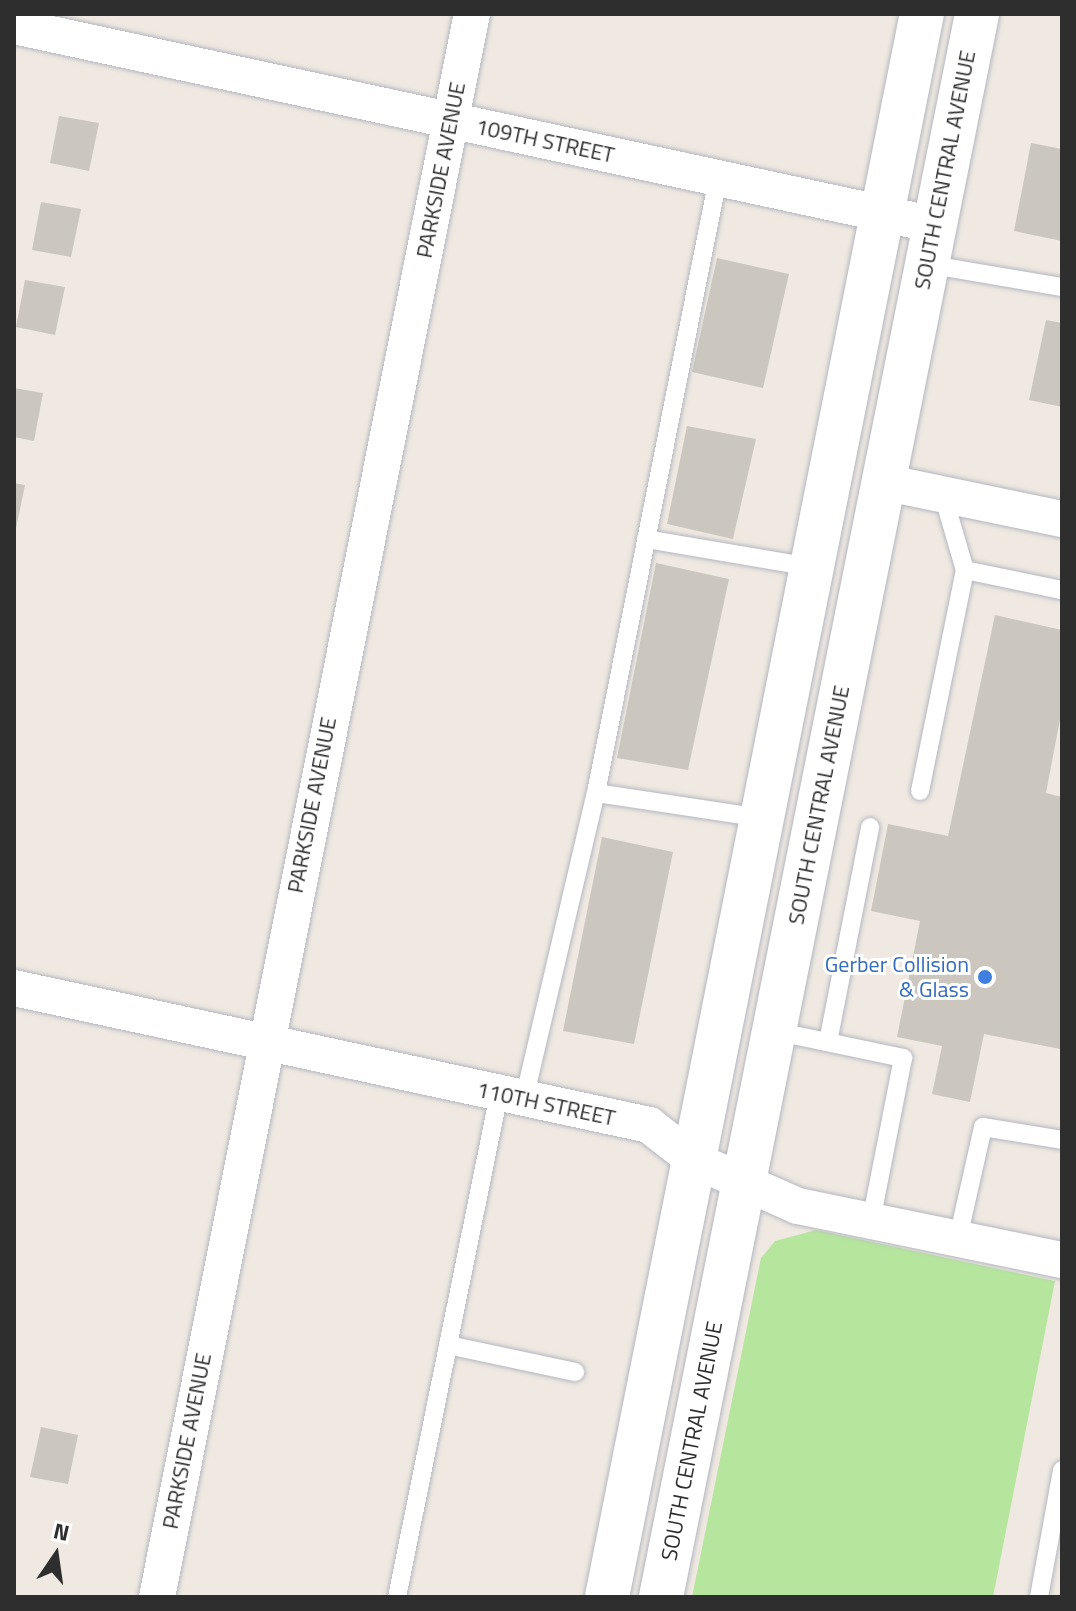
<!DOCTYPE html>
<style>
body{margin:0}
#map{position:relative;width:1076px;height:1611px;overflow:hidden;background:#efe9e1;font-family:"Titillium Web",sans-serif}
div>[style]{position:absolute}
.green>*{inset:0;background:#b6e59e}
.building>*{inset:0;background:#cbc7bf}
.roads{filter:drop-shadow(0 0 2px #b4b7c1) drop-shadow(0 0 2px #b4b7c1)}
.service>*{height:18px;margin:-9px;padding:0 9px;transform-origin:9px;border-radius:9px;background:#fff}
.minor>*{height:36px;margin:-18px;padding:0 18px;transform-origin:18px;border-radius:18px;background:#fff}
.tertiary>*{height:44px;margin:-22px;padding:0 22px;transform-origin:22px;border-radius:22px;background:#fff}
.dots>*{width:22px;height:22px;translate:-50% -50%;box-sizing:border-box;border:4px solid #fff;border-radius:50%}
span{translate:-50% -50%;white-space:nowrap;text-align:center;line-height:1.15;-webkit-text-stroke:6px #fff;paint-order:stroke}
.street-label{font-size:22px;color:#2e2e2e}
.shop-label{font-size:22px;color:#366cbe}
.right{translate:-100% -50%;text-align:right}
.frame{position:absolute;inset:0;border:16px solid #2e2e2e;pointer-events:none}
.north{position:absolute;left:16px;top:1515px;width:80px;height:80px;-webkit-text-stroke:6px #fff;paint-order:stroke;rotate:13deg;font-size:22px;font-weight:700;line-height:32px;text-align:center;color:#2e2e2e}
.north::after{content:'';display:block;margin:auto;width:28px;height:36px;background:#2e2e2e;clip-path:polygon(50% 0,100% 100%,50% 72%,0 100%)}
</style>
<div id="map">
<div class="green">
<div style="clip-path:polygon(816px 1230px,1055px 1281px,993px 1597px,692px 1597px,761px 1258px,775px 1241px)"></div>
</div>
<div class="building">
<div style="clip-path:polygon(59px 116px,99px 123px,89px 171px,50px 163px)"></div>
<div style="clip-path:polygon(1031px 143px,1062px 149px,1062px 241px,1014px 231px)"></div>
<div style="clip-path:polygon(41px 202px,81px 209px,71px 257px,32px 250px)"></div>
<div style="clip-path:polygon(717px 258px,789px 274px,763px 388px,692px 372px)"></div>
<div style="clip-path:polygon(25px 280px,65px 287px,55px 335px,16px 327px)"></div>
<div style="clip-path:polygon(1046px 320px,1062px 323px,1062px 407px,1029px 400px)"></div>
<div style="clip-path:polygon(14px 388px,43px 393px,34px 441px,14px 437px)"></div>
<div style="clip-path:polygon(687px 426px,756px 439px,733px 539px,667px 524px)"></div>
<div style="clip-path:polygon(14px 483px,25px 485px,15px 533px,14px 532px)"></div>
<div style="clip-path:polygon(656px 563px,729px 579px,688px 770px,617px 758px)"></div>
<div style="clip-path:polygon(995px 615px,1062px 630px,1062px 709px,1046px 793px,1062px 797px,1062px 1037px,1060px 1049px,984px 1034px,970px 1102px,932px 1094px,942px 1046px,897px 1037px,920px 921px,871px 911px,888px 824px,948px 836px)"></div>
<div style="clip-path:polygon(602px 837px,673px 852px,634px 1044px,563px 1031px)"></div>
<div style="clip-path:polygon(41px 1427px,78px 1435px,68px 1484px,30px 1477px)"></div>
</div>
<div class="roads">
<div class="service">
<div style="left:718px;top:178px;width:627px;rotate:101.22deg"></div>
<div style="left:596px;top:793px;width:168px;rotate:8.6deg"></div>
<div style="left:926px;top:264px;width:138px;rotate:9.6deg"></div>
<div style="left:943px;top:495px;width:78px;rotate:73.7deg"></div>
<div style="left:965px;top:570px;width:99px;rotate:11.7deg"></div>
<div style="left:646px;top:539px;width:168px;rotate:9.6deg"></div>
<div style="left:920px;top:791px;width:226px;rotate:-78.5deg"></div>
<div style="left:774px;top:1031px;width:132px;rotate:11.8deg"></div>
<div style="left:903px;top:1058px;width:166px;rotate:101.1deg"></div>
<div style="left:828px;top:1042px;width:219px;rotate:-78.9deg"></div>
<div style="left:524px;top:1099px;width:314px;rotate:-76.8deg"></div>
<div style="left:958px;top:1238px;width:114px;rotate:-77.3deg"></div>
<div style="left:983px;top:1127px;width:80px;rotate:9.3deg"></div>
<div style="left:448px;top:1345px;width:130px;rotate:12deg"></div>
<div style="left:397px;top:1597px;width:513px;rotate:-78.54deg"></div>
<div style="left:1039px;top:1597px;width:129px;rotate:-79.7deg"></div>
</div>
<div class="minor">
<div style="left:14px;top:26px;width:942px;rotate:12.19deg"></div>
<div style="left:883px;top:482px;width:183px;rotate:11.7deg"></div>
<div style="left:14px;top:988px;width:650px;rotate:12.17deg"></div>
<div style="left:649px;top:1125px;width:57px;rotate:37.9deg"></div>
<div style="left:694px;top:1160px;width:114px;rotate:23.9deg"></div>
<div style="left:798px;top:1206px;width:269px;rotate:11.6deg"></div>
<div style="left:157px;top:1597px;width:1614px;rotate:-78.75deg"></div>
</div>
<div class="tertiary">
<div style="left:607px;top:1597px;width:1614px;rotate:-78.75deg"></div>
<div style="left:661px;top:1597px;width:1614px;rotate:-78.71deg"></div>
</div>
</div>
<div class="dots">
<div style="left:985px;top:977px;background:#3f7fe0"></div>
</div>
<div class="street-label">
<span style="left:545px;top:141px;rotate:12deg">109TH STREET</span>
<span style="left:441px;top:170px;rotate:-79deg">PARKSIDE AVENUE</span>
<span style="left:945px;top:170px;rotate:-79deg">SOUTH CENTRAL AVENUE</span>
<span style="left:312px;top:805px;rotate:-79deg">PARKSIDE AVENUE</span>
<span style="left:819px;top:805px;rotate:-79deg">SOUTH CENTRAL AVENUE</span>
<span style="left:546px;top:1104px;rotate:12deg">110TH STREET</span>
<span style="left:187px;top:1441px;rotate:-79deg">PARKSIDE AVENUE</span>
<span style="left:692px;top:1441px;rotate:-79deg">SOUTH CENTRAL AVENUE</span>
</div>
<div class="shop-label">
<span class="right" style="left:969px;top:977px">Gerber Collision<br>&amp; Glass</span>
</div>
<div class="frame"></div>
<div class="north">N</div>
</div>
